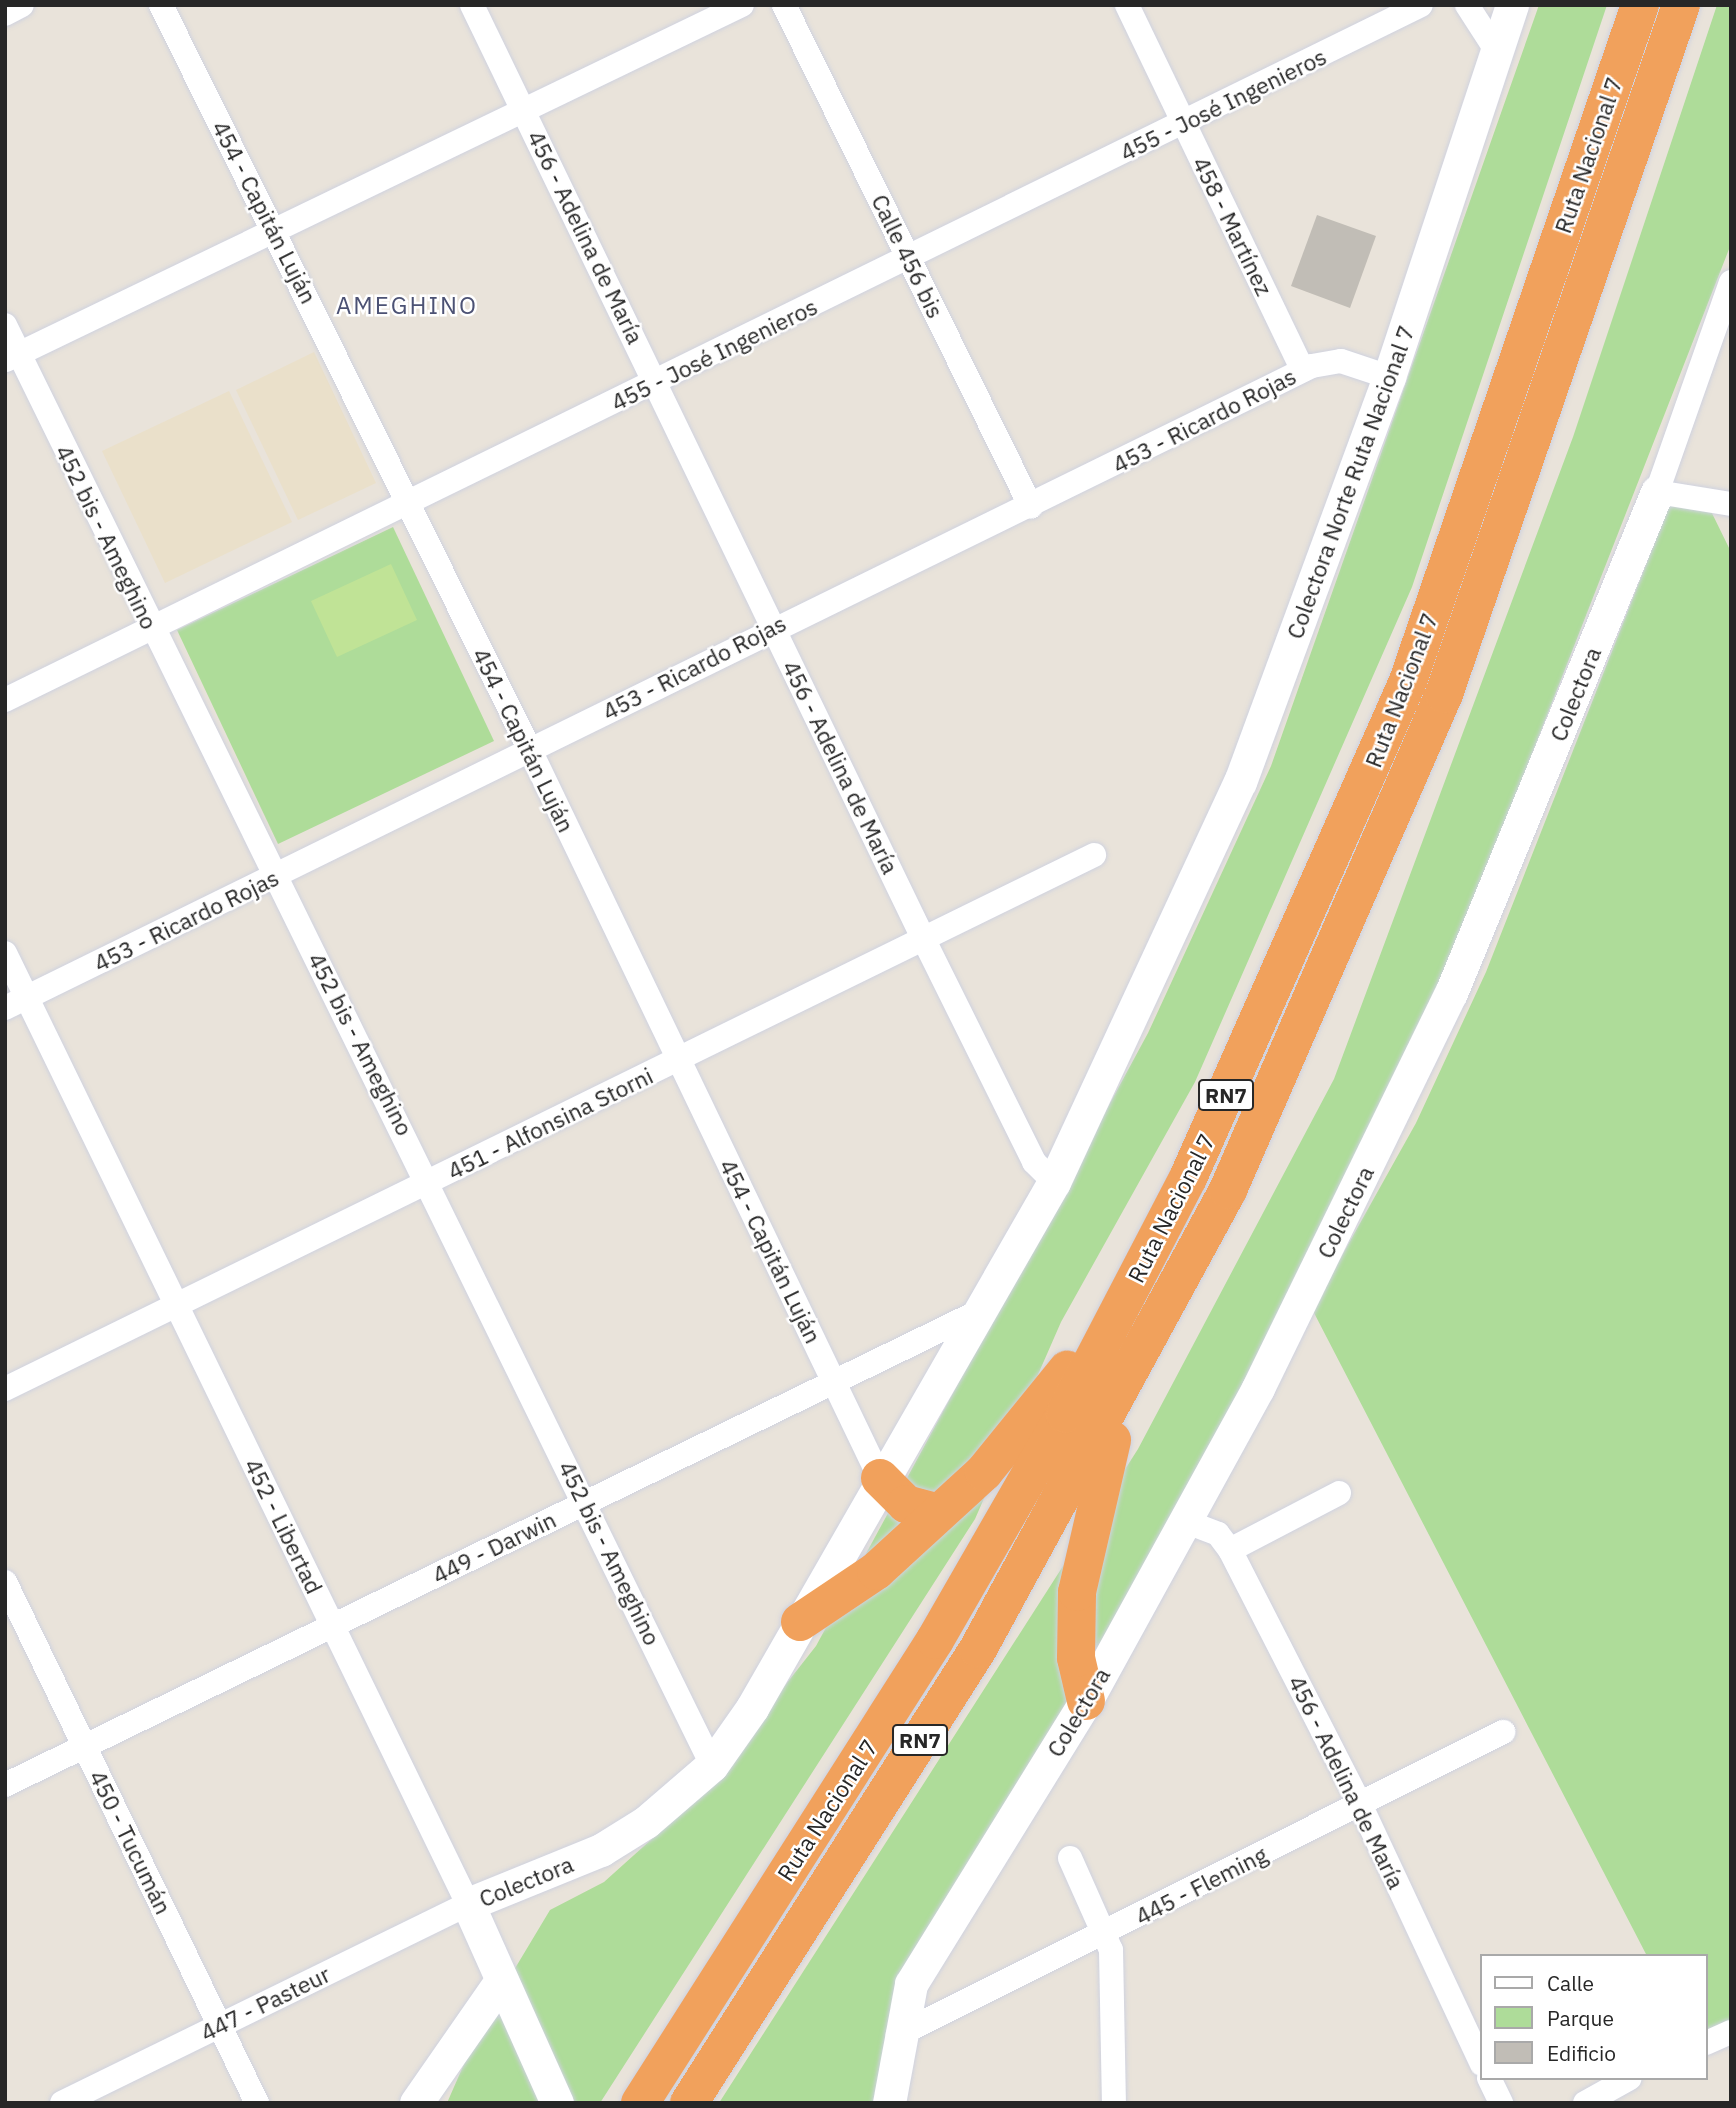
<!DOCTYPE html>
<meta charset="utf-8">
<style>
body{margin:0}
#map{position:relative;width:1736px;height:2108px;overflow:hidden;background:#e9e3da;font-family:"IBM Plex Sans",sans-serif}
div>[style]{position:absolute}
.education>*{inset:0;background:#eae0ca}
.green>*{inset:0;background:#aedc99}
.pitch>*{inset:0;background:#c0e396}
.building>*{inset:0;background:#c1bdb6}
.roads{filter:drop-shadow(0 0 2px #cfd2df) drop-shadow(0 0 2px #cfd2df)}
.street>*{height:24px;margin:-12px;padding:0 12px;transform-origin:12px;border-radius:12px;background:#fff}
.secondary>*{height:33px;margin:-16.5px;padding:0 16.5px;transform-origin:16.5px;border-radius:16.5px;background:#fff}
.highway>*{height:38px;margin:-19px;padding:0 19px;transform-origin:19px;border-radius:19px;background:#f1a15c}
span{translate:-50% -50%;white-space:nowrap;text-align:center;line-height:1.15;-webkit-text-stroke:5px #fff;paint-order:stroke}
.shield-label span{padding:2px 5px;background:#fff;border:2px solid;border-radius:5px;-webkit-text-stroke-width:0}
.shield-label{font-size:21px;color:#272727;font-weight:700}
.street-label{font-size:23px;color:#272727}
.neighbourhood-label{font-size:24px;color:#4c5274;letter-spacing:2px}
.frame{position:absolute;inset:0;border:7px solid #272727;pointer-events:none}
.legend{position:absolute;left:1480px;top:1954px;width:228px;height:126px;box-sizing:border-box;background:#fff;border:2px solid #a9a9a9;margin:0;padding:9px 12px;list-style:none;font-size:21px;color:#272727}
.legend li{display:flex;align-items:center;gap:14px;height:35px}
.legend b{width:35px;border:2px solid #a9a9a9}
</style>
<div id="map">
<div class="education">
<div style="clip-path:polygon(314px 352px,376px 483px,298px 520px,236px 390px)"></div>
<div style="clip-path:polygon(229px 391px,292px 522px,165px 583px,102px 451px)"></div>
</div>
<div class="green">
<div style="clip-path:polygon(1539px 5px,1607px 5px,1412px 587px,1195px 1082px,1061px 1322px,975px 1519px,600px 2103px,447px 2103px,481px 2025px,550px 1910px,604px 1882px,693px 1802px,816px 1646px,1148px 1033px,1271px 766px)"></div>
<div style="clip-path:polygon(1717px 5px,1731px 5px,1731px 244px,1443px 982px,1153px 1563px,908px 1966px,878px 2103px,719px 2103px,1138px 1449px,1334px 1079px,1573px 437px)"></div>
<div style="clip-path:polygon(1671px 501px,1707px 503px,1731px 552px,1731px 2036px,1706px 2047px,1706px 1956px,1647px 1956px,1312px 1309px,1416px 1123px,1486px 972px)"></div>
<div style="clip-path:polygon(393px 527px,494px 741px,278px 844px,177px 630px)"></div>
</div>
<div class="pitch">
<div style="clip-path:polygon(391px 564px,417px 620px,337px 657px,311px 601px)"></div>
</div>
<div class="building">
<div style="clip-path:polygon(1317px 215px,1376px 236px,1350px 308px,1291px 286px)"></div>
</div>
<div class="roads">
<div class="street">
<div style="left:161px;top:5px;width:834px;rotate:63.65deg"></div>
<div style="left:531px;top:752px;width:806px;rotate:64.33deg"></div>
<div style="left:472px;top:5px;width:1039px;rotate:64.2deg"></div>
<div style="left:924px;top:940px;width:248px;rotate:63.6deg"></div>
<div style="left:1034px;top:1162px;width:28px;rotate:45deg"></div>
<div style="left:784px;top:5px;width:559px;rotate:63.8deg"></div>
<div style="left:1127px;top:5px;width:405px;rotate:64.3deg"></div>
<div style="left:1467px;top:5px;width:54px;rotate:57.2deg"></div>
<div style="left:5px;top:14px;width:19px;rotate:-28deg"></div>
<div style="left:1731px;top:282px;width:223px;rotate:109.4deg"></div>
<div style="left:1657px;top:492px;width:75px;rotate:9.2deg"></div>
<div style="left:5px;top:325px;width:1604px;rotate:63.85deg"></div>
<div style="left:6px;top:360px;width:817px;rotate:-25.75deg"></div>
<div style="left:5px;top:700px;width:1577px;rotate:-26.14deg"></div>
<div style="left:5px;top:953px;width:1058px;rotate:64.04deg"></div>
<div style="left:468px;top:1904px;width:452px;rotate:153.9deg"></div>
<div style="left:5px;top:1008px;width:1456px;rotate:-26.16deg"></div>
<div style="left:1312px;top:366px;width:29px;rotate:-10deg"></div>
<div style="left:1341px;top:361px;width:51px;rotate:18.4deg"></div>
<div style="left:5px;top:1389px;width:1213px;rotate:-26.12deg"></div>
<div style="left:1187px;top:1522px;width:33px;rotate:21deg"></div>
<div style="left:1218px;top:1534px;width:20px;rotate:53deg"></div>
<div style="left:1230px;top:1550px;width:285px;rotate:62.9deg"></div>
<div style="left:1360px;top:1804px;width:287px;rotate:64.9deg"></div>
<div style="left:1230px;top:1550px;width:123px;rotate:-27.6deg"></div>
<div style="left:5px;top:1582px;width:579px;rotate:64.19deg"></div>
<div style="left:5px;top:1785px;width:1086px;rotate:-25.93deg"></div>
<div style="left:1070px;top:1858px;width:101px;rotate:66deg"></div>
<div style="left:1111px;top:1950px;width:153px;rotate:88.9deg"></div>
<div style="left:898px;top:2035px;width:677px;rotate:-26.6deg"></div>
<div style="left:1706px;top:2043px;width:27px;rotate:-24deg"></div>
<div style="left:1489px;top:2078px;width:28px;rotate:64deg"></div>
<div style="left:1585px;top:2103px;width:51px;rotate:-29.1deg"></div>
</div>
<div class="secondary">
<div style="left:416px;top:2103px;width:147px;rotate:-55.2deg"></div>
<div style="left:557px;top:2103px;width:218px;rotate:-114.1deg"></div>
<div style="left:468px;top:1904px;width:144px;rotate:-22.1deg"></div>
<div style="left:601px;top:1850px;width:53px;rotate:-31.9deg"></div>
<div style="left:646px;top:1822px;width:87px;rotate:-40.8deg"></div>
<div style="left:712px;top:1765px;width:70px;rotate:-54.9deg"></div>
<div style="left:752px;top:1708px;width:607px;rotate:-60.14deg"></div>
<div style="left:1054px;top:1182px;width:441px;rotate:-65.1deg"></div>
<div style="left:1240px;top:782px;width:432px;rotate:-69.8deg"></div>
<div style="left:1389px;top:377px;width:392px;rotate:-71.7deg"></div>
<div style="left:889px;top:2103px;width:121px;rotate:-79.5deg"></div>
<div style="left:911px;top:1984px;width:333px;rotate:-58.3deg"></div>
<div style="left:1086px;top:1701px;width:357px;rotate:-61.2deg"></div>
<div style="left:1258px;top:1388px;width:440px;rotate:-64deg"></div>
<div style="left:1451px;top:993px;width:542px;rotate:-67.65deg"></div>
</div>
<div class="highway">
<div style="left:880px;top:1478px;width:37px;rotate:45deg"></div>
<div style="left:906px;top:1504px;width:34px;rotate:15deg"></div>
<div style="left:800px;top:1622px;width:92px;rotate:-33.9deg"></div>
<div style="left:876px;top:1571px;width:147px;rotate:-42.5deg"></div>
<div style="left:984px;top:1472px;width:132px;rotate:-50.9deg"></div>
<div style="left:1086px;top:1701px;width:44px;rotate:-103.1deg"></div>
<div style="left:1076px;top:1658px;width:66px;rotate:-89.1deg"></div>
<div style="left:1077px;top:1592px;width:156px;rotate:-77deg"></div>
<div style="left:640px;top:2103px;width:549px;rotate:-57.5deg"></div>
<div style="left:935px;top:1640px;width:261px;rotate:-60.1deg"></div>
<div style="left:1065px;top:1414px;width:266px;rotate:-62.5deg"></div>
<div style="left:1188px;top:1178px;width:544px;rotate:-66.12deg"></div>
<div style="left:1408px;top:681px;width:715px;rotate:-71.06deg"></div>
<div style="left:689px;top:2103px;width:538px;rotate:-57.52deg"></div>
<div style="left:978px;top:1649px;width:523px;rotate:-61.42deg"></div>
<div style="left:1228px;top:1190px;width:541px;rotate:-66.47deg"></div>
<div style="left:1444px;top:694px;width:729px;rotate:-71.02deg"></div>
</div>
</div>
<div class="shield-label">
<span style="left:1226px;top:1095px">RN7</span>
<span style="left:920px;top:1740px">RN7</span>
</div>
<div class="street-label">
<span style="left:1223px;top:104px;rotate:-26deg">455 - José Ingenieros</span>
<span style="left:1588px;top:155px;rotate:-71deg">Ruta Nacional 7</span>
<span style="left:265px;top:212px;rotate:63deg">454 - Capitán Luján</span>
<span style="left:1233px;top:226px;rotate:64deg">458 - Martínez</span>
<span style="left:586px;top:237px;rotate:64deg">456 - Adelina de María</span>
<span style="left:908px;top:256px;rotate:64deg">Calle 456 bis</span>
<span style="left:714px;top:354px;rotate:-26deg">455 - José Ingenieros</span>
<span style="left:1204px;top:420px;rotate:-27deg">453 - Ricardo Rojas</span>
<span style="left:1350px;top:482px;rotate:-70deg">Colectora Norte Ruta Nacional 7</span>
<span style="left:107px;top:537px;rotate:64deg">452 bis - Ameghino</span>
<span style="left:694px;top:667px;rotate:-27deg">453 - Ricardo Rojas</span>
<span style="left:1401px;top:690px;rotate:-69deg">Ruta Nacional 7</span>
<span style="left:1575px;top:694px;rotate:-68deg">Colectora</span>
<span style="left:524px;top:740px;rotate:64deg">454 - Capitán Luján</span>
<span style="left:841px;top:767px;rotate:64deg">456 - Adelina de María</span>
<span style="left:186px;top:920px;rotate:-26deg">453 - Ricardo Rojas</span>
<span style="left:361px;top:1044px;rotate:63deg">452 bis - Ameghino</span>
<span style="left:550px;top:1123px;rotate:-26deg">451 - Alfonsina Storni</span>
<span style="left:1171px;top:1208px;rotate:-63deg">Ruta Nacional 7</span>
<span style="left:1345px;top:1212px;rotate:-64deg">Colectora</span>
<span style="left:771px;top:1251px;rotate:64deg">454 - Capitán Luján</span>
<span style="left:284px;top:1526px;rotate:64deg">452 - Libertad</span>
<span style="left:494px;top:1547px;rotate:-26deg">449 - Darwin</span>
<span style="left:610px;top:1553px;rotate:64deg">452 bis - Ameghino</span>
<span style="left:1078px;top:1712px;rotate:-59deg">Colectora</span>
<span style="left:1347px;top:1782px;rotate:64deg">456 - Adelina de María</span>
<span style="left:827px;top:1810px;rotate:-57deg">Ruta Nacional 7</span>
<span style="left:131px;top:1842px;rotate:64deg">450 - Tucumán</span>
<span style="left:526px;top:1881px;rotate:-22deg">Colectora</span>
<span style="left:1201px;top:1885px;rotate:-27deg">445 - Fleming</span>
<span style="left:265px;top:2003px;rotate:-26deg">447 - Pasteur</span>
</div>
<div class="neighbourhood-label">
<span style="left:407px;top:306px">AMEGHINO</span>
</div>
<div class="frame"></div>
<ul class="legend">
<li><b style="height:9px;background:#fff"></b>Calle</li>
<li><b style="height:19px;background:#aedc99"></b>Parque</li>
<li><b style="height:19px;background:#c1bdb6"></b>Edificio</li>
</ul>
</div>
